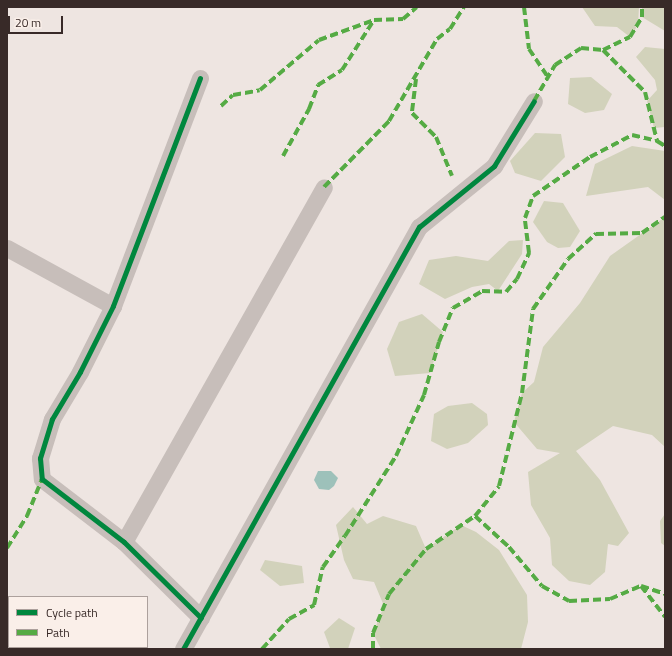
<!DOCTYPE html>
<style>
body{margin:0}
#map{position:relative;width:672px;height:656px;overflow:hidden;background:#eee5e1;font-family:"Titillium Web",sans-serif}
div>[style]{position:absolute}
.green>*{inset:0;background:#d2d2bb}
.water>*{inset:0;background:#9dc1ba}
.street>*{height:17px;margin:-8.5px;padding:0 8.5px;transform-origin:8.5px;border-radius:8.5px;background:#c7beba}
.quiet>*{height:4px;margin-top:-2px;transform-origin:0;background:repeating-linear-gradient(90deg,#55ab44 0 8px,transparent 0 12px)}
.cycleway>*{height:5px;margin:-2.5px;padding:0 2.5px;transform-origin:2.5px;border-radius:2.5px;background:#00873e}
span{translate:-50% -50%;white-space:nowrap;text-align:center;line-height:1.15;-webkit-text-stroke:3px #faefe9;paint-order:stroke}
.frame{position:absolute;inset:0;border:8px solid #382a28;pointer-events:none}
.legend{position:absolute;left:8px;top:596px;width:140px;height:52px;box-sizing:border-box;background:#faefe9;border:1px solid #aca09c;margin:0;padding:5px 7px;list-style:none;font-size:12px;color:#382a28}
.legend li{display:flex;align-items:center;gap:8px;height:20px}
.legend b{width:20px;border:1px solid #aca09c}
.scale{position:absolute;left:8px;top:16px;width:55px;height:18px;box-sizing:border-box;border:2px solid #382a28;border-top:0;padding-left:5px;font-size:12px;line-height:14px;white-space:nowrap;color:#382a28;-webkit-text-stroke:3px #faefe9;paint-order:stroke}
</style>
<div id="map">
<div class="green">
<div style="clip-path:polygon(582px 7px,639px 7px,638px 25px,630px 37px,617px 27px,595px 26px)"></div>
<div style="clip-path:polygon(642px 7px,665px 7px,665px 31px,642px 17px)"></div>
<div style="clip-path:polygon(645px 47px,665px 49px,665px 127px,654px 128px,647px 101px,657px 90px,655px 80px,636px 57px)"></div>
<div style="clip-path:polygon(591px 77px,612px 94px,604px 110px,585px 113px,568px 104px,570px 78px)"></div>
<div style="clip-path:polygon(535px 133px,561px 134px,565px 157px,541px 181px,515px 173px,510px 161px)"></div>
<div style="clip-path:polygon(632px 146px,665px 151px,665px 200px,648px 187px,586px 196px,595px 164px)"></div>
<div style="clip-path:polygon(544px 201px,563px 203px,580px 231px,570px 247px,558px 248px,547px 242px,533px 222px)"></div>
<div style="clip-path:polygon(665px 217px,665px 447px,652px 435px,613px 426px,576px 451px,600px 480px,629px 533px,618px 546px,608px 544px,605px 572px,590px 585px,569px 581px,552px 565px,550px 538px,531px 505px,528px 472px,560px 453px,537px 449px,514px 422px,522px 393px,534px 382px,543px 347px,580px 303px,610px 256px)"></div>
<div style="clip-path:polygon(523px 240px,522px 254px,498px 291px,489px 284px,472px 287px,445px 299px,419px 284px,429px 260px,456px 256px,488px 261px,509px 241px)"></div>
<div style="clip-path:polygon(422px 314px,443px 332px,430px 373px,395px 376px,387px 349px,399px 322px)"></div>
<div style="clip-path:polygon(472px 403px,487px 414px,488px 425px,468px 443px,447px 449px,431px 441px,434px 414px,448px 406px)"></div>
<div style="clip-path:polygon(353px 507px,367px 524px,383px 516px,416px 526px,426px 549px,461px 525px,476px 532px,499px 550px,527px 595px,528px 622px,521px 649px,381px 649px,373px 633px,384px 606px,374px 582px,353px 579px,344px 560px,336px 525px)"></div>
<div style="clip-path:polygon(665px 514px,665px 546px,661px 543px,660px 521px)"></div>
<div style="clip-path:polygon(265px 560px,302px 566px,304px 583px,280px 586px,260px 570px)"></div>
<div style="clip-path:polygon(339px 618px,355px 628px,348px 649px,330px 648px,324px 632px)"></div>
</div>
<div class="water">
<div style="clip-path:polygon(318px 471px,331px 471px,338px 478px,334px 486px,329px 490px,319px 489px,314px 480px)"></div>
</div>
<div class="street">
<div style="left:200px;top:78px;width:244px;rotate:110.9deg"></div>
<div style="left:113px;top:306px;width:74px;rotate:116.6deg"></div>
<div style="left:80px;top:372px;width:55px;rotate:120.8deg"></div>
<div style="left:52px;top:419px;width:41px;rotate:107.1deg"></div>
<div style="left:40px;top:458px;width:21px;rotate:85deg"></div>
<div style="left:42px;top:479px;width:103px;rotate:37.5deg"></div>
<div style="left:124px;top:542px;width:108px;rotate:44.6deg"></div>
<div style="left:7px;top:248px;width:121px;rotate:28.7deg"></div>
<div style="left:124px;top:542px;width:407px;rotate:-60.6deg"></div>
<div style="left:183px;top:649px;width:484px;rotate:-60.8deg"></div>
<div style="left:419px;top:227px;width:97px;rotate:-39.1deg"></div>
<div style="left:494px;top:166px;width:76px;rotate:-58.4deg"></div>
</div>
<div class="quiet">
<div style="left:524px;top:7px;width:42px;rotate:83.2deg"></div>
<div style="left:529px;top:49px;width:34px;rotate:56deg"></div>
<div style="left:603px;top:50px;width:59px;rotate:45deg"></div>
<div style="left:645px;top:92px;width:50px;rotate:76.2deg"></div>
<div style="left:657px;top:141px;width:9px;rotate:32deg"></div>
<div style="left:416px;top:79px;width:34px;rotate:97deg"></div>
<div style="left:412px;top:113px;width:34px;rotate:45deg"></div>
<div style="left:436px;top:137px;width:42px;rotate:67.7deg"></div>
<div style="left:534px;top:101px;width:42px;rotate:-59.7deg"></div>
<div style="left:555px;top:65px;width:31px;rotate:-33deg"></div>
<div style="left:581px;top:48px;width:22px;rotate:5deg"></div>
<div style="left:603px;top:50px;width:30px;rotate:-26deg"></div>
<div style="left:630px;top:37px;width:23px;rotate:-59deg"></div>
<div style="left:642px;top:17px;width:10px;rotate:-90deg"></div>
<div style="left:221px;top:106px;width:16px;rotate:-43deg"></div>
<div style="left:233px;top:95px;width:27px;rotate:-10deg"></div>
<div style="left:260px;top:90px;width:77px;rotate:-40.3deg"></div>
<div style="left:319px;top:40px;width:59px;rotate:-20deg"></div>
<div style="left:374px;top:20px;width:29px;rotate:-2deg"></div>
<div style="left:403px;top:19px;width:18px;rotate:-41deg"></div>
<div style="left:283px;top:156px;width:54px;rotate:-61deg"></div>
<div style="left:309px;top:109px;width:26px;rotate:-69deg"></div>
<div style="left:318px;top:85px;width:28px;rotate:-32deg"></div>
<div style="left:342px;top:70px;width:59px;rotate:-57.4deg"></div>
<div style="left:324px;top:187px;width:93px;rotate:-45.4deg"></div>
<div style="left:389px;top:121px;width:95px;rotate:-59.7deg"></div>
<div style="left:437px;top:39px;width:16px;rotate:-38deg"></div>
<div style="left:450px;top:29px;width:26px;rotate:-58deg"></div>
<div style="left:475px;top:516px;width:46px;rotate:42.4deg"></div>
<div style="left:509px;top:547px;width:51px;rotate:49.8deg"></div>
<div style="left:542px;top:586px;width:31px;rotate:29deg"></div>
<div style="left:569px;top:601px;width:41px;rotate:-2.8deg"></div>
<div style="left:610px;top:599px;width:34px;rotate:-23deg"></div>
<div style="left:641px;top:586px;width:25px;rotate:18deg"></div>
<div style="left:7px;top:548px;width:38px;rotate:-58deg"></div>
<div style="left:27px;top:516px;width:40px;rotate:-68deg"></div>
<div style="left:641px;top:586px;width:39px;rotate:52deg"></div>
<div style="left:262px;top:649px;width:40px;rotate:-48deg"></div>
<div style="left:289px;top:619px;width:29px;rotate:-29deg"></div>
<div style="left:314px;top:605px;width:39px;rotate:-77deg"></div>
<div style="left:323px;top:567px;width:38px;rotate:-55deg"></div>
<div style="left:345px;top:536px;width:95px;rotate:-57.5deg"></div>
<div style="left:396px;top:456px;width:67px;rotate:-65.3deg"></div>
<div style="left:424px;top:395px;width:55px;rotate:-74.2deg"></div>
<div style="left:439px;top:342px;width:37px;rotate:-68deg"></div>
<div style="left:453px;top:308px;width:34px;rotate:-30deg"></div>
<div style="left:482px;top:291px;width:24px;rotate:2deg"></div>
<div style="left:506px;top:292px;width:17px;rotate:-50deg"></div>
<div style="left:517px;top:279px;width:29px;rotate:-65deg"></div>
<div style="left:529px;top:253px;width:35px;rotate:-97deg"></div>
<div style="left:525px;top:218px;width:23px;rotate:-70deg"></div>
<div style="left:533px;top:196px;width:69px;rotate:-34.4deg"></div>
<div style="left:590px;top:157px;width:47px;rotate:-27.6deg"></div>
<div style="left:632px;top:135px;width:26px;rotate:13deg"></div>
<div style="left:373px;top:649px;width:16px;rotate:-90deg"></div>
<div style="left:373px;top:633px;width:42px;rotate:-67.7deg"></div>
<div style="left:389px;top:594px;width:58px;rotate:-50.6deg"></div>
<div style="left:426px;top:549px;width:59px;rotate:-34deg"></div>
<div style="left:475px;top:516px;width:38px;rotate:-51deg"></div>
<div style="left:499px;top:486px;width:96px;rotate:-76.1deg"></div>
<div style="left:522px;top:393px;width:85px;rotate:-82.5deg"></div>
<div style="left:533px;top:309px;width:61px;rotate:-55deg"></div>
<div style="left:568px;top:259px;width:38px;rotate:-42deg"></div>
<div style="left:596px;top:234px;width:46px;rotate:-1.2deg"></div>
<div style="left:642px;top:233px;width:28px;rotate:-35deg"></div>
</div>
<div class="cycleway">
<div style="left:200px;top:78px;width:244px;rotate:110.9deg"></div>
<div style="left:113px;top:306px;width:74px;rotate:116.6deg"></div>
<div style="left:80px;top:372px;width:55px;rotate:120.8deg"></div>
<div style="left:52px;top:419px;width:41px;rotate:107.1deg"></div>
<div style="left:40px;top:458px;width:21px;rotate:85deg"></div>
<div style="left:42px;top:479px;width:103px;rotate:37.5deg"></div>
<div style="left:124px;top:542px;width:108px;rotate:44.6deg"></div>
<div style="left:183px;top:649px;width:484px;rotate:-60.8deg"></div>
<div style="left:419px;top:227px;width:97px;rotate:-39.1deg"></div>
<div style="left:494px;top:166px;width:76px;rotate:-58.4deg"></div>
</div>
<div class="frame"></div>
<ul class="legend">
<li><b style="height:5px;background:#00873e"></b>Cycle path</li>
<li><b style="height:5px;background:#55ab44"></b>Path</li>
</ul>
<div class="scale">20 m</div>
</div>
